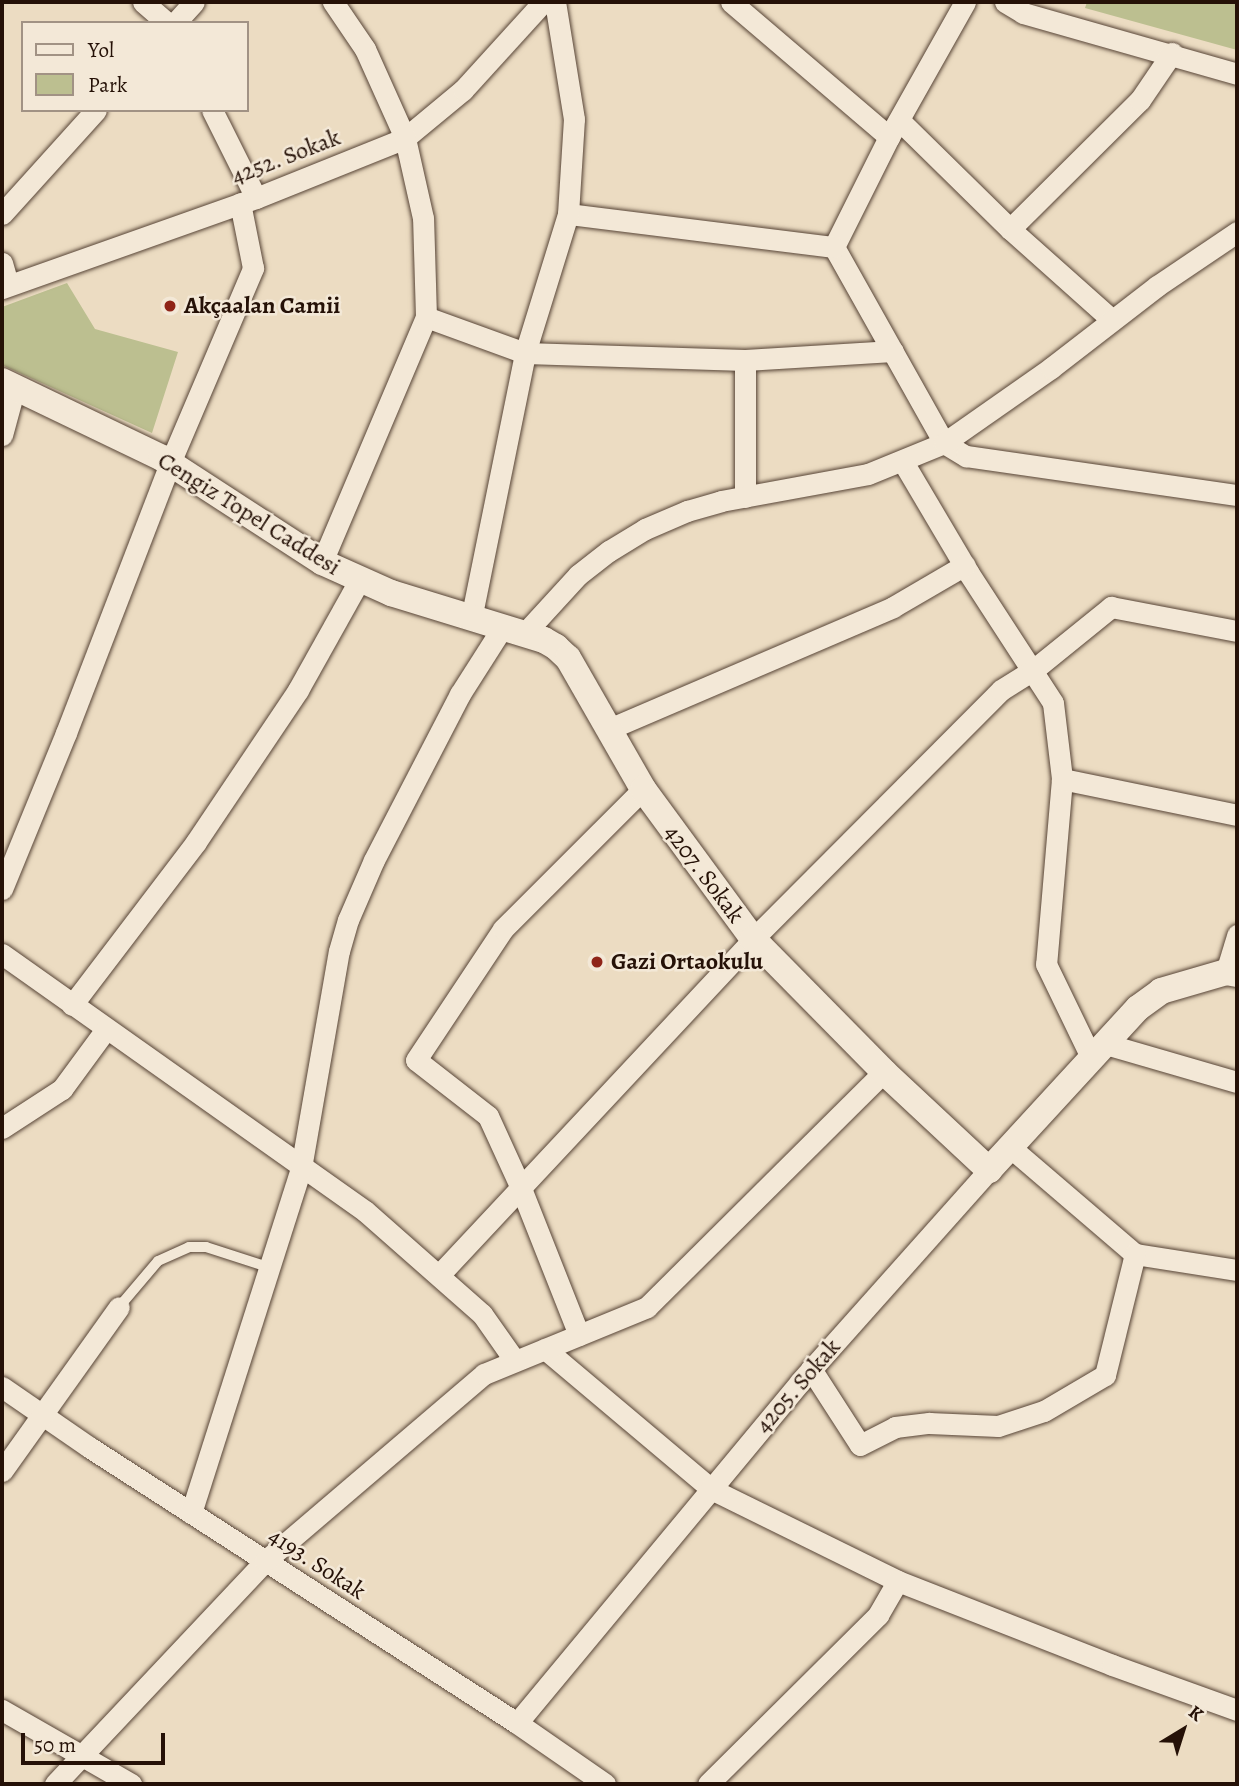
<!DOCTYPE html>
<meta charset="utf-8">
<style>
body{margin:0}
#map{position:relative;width:1239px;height:1786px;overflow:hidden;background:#ecdcc2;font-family:Alegreya,serif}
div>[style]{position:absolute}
.green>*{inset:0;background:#bcbf90}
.roads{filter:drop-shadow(0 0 2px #574436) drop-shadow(0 0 2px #574436)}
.service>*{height:10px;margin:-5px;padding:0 5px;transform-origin:5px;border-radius:5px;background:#f3e8d7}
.minor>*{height:21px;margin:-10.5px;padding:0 10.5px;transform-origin:10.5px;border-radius:10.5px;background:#f3e8d7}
.tertiary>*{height:26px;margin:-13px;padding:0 13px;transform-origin:13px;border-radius:13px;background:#f3e8d7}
.dots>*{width:19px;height:19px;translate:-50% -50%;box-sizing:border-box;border:4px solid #f3e8d7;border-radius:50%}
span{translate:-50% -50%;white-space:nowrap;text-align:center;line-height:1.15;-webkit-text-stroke:5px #f3e8d7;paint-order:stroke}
.street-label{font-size:24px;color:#251107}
.poi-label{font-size:24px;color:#251107;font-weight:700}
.left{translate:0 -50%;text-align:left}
.frame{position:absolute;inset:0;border:4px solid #251107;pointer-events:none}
.legend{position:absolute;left:21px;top:21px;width:228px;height:91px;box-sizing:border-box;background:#f3e8d7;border:2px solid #a19284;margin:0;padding:9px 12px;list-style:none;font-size:21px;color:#251107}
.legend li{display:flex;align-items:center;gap:14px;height:35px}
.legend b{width:35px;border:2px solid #a19284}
.north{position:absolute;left:1148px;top:1695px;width:70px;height:70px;-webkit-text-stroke:5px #f3e8d7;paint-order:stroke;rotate:38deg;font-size:19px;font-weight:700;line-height:28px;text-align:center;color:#251107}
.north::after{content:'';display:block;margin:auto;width:24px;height:32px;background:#251107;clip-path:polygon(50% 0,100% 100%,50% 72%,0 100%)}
.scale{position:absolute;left:21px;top:1733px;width:144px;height:32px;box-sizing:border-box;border:4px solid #251107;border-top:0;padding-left:9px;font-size:21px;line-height:24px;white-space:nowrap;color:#251107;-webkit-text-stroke:5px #f3e8d7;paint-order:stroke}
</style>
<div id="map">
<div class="green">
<div style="clip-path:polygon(1087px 2px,1237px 2px,1237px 50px,1085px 8px)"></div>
<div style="clip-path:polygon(67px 283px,95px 329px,178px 352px,152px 433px,2px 365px,2px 307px)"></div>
</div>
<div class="roads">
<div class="service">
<div style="left:119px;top:1307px;width:60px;rotate:-49.7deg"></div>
<div style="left:158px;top:1261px;width:34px;rotate:-24deg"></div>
<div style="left:189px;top:1247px;width:17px"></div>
<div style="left:206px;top:1247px;width:65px;rotate:17.9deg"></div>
</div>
<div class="minor">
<div style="left:143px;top:2px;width:32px;rotate:41deg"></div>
<div style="left:731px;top:2px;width:208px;rotate:40.5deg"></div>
<div style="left:965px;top:2px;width:155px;rotate:119.4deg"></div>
<div style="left:889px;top:137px;width:123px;rotate:116.6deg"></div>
<div style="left:834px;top:247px;width:225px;rotate:60.7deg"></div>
<div style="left:944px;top:443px;width:26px;rotate:31deg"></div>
<div style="left:966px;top:456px;width:274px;rotate:8.2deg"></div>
<div style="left:1005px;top:2px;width:21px;rotate:31deg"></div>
<div style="left:1023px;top:13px;width:223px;rotate:15.9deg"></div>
<div style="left:175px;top:23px;width:28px;rotate:-48deg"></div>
<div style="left:212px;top:110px;width:98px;rotate:63.4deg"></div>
<div style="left:899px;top:120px;width:156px;rotate:44.5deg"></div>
<div style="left:1010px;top:229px;width:135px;rotate:41.7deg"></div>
<div style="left:2px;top:214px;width:140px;rotate:-47.9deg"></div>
<div style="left:568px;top:214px;width:268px;rotate:7.1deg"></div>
<div style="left:1010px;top:229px;width:183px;rotate:-44.8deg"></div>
<div style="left:1140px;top:100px;width:57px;rotate:-55.8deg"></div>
<div style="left:2px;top:263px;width:22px;rotate:74deg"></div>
<div style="left:2px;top:288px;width:269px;rotate:-19.5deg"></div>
<div style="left:256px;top:198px;width:161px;rotate:-21.9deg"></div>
<div style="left:405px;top:138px;width:75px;rotate:-39.6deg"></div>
<div style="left:463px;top:90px;width:119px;rotate:-47.7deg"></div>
<div style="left:426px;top:317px;width:105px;rotate:20deg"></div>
<div style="left:525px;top:353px;width:220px;rotate:1.8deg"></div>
<div style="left:745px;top:360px;width:148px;rotate:-3.5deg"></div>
<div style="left:745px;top:360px;width:137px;rotate:90deg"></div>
<div style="left:2px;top:435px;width:50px;rotate:-74.8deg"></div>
<div style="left:903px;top:462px;width:128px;rotate:59.4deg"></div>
<div style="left:968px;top:572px;width:156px;rotate:57deg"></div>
<div style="left:1053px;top:703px;width:77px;rotate:83.2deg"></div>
<div style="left:1062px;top:779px;width:186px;rotate:94.9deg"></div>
<div style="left:1046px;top:964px;width:106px;rotate:64.2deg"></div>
<div style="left:322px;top:562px;width:266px;rotate:-67deg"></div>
<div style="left:426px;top:317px;width:99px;rotate:-91.7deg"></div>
<div style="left:423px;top:218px;width:82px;rotate:-102.7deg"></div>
<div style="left:405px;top:138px;width:98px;rotate:-114.2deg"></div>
<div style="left:365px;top:49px;width:57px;rotate:-124.2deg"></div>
<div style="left:471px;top:619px;width:271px;rotate:-78.5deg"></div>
<div style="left:525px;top:353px;width:145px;rotate:-72.8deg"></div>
<div style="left:568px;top:214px;width:95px;rotate:-86.4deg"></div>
<div style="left:574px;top:119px;width:119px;rotate:-99.2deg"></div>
<div style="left:524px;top:634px;width:80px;rotate:-47.5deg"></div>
<div style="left:578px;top:575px;width:39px;rotate:-38deg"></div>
<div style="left:609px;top:551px;width:42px;rotate:-31.4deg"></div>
<div style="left:645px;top:529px;width:46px;rotate:-23.2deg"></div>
<div style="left:687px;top:511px;width:35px;rotate:-16deg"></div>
<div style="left:721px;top:501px;width:149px;rotate:-10.4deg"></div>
<div style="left:868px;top:474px;width:82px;rotate:-22.2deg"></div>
<div style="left:944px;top:443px;width:131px;rotate:-35deg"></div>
<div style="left:1051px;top:368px;width:134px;rotate:-37.7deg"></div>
<div style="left:1157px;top:286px;width:97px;rotate:-34deg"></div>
<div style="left:609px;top:729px;width:309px;rotate:-23.2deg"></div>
<div style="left:893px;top:607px;width:83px;rotate:-30.3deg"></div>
<div style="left:1062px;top:779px;width:179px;rotate:11.6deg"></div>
<div style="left:2px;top:889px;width:169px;rotate:-67.7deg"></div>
<div style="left:66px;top:733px;width:289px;rotate:-68.9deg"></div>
<div style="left:170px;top:463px;width:212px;rotate:-66.9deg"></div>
<div style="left:253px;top:268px;width:66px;rotate:-101.3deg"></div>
<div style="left:2px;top:954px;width:445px;rotate:35.3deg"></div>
<div style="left:365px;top:1211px;width:156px;rotate:41.4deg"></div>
<div style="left:482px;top:1314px;width:57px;rotate:54.9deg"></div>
<div style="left:1226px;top:972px;width:39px;rotate:-73deg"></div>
<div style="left:72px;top:1005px;width:205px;rotate:-52.7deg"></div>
<div style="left:196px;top:842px;width:183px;rotate:-56.1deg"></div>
<div style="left:298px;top:690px;width:127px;rotate:-60.8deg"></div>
<div style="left:1106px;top:1044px;width:136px;rotate:16.2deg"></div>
<div style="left:2px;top:1128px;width:72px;rotate:-33deg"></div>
<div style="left:62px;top:1089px;width:74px;rotate:-53.7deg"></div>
<div style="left:1010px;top:1147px;width:165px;rotate:40.6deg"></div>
<div style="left:1135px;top:1254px;width:103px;rotate:8.9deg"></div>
<div style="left:439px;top:1275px;width:460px;rotate:-46.9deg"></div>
<div style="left:753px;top:939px;width:351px;rotate:-45.1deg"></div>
<div style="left:1001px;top:690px;width:36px;rotate:-32deg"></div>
<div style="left:1032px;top:671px;width:102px;rotate:-39deg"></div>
<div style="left:1111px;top:607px;width:128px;rotate:10.8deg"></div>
<div style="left:579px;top:1335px;width:160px;rotate:-111.6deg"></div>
<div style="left:520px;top:1186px;width:77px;rotate:-114.6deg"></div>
<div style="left:488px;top:1116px;width:91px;rotate:-142.1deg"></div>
<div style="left:416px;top:1060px;width:157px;rotate:-56.4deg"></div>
<div style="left:503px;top:929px;width:198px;rotate:-45deg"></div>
<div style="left:545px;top:1349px;width:217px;rotate:40.1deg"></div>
<div style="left:711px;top:1489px;width:208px;rotate:26.2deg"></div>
<div style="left:898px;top:1581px;width:230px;rotate:21.4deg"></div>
<div style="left:1112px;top:1665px;width:133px;rotate:19.8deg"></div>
<div style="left:811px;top:1369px;width:90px;rotate:57.2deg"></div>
<div style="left:860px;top:1445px;width:39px;rotate:-27deg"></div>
<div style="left:895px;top:1427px;width:34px;rotate:-7deg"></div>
<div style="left:929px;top:1423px;width:69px;rotate:2.5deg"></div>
<div style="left:998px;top:1426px;width:48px;rotate:-18.1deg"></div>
<div style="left:1044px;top:1411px;width:71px;rotate:-30.5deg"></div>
<div style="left:1105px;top:1375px;width:125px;rotate:-76.1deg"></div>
<div style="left:2px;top:1387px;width:106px;rotate:34.6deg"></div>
<div style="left:89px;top:1447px;width:509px;rotate:32.82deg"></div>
<div style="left:517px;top:1723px;width:107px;rotate:34.7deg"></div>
<div style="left:2px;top:1471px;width:201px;rotate:-54.5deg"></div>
<div style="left:191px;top:1513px;width:362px;rotate:-72.3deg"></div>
<div style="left:301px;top:1168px;width:220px;rotate:-80.1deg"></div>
<div style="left:339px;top:951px;width:32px;rotate:-74deg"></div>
<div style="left:348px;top:920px;width:65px;rotate:-66.6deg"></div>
<div style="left:374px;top:860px;width:187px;rotate:-62.6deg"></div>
<div style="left:460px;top:694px;width:78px;rotate:-57.5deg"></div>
<div style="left:2px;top:1710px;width:149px;rotate:29.8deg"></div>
<div style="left:517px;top:1723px;width:443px;rotate:-50.3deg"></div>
<div style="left:800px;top:1382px;width:284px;rotate:-48.3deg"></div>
<div style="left:55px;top:1784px;width:306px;rotate:-46.7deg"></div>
<div style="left:265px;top:1561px;width:288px;rotate:-40.5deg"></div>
<div style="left:484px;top:1374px;width:176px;rotate:-22.3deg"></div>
<div style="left:647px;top:1307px;width:334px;rotate:-44.8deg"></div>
<div style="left:708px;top:1784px;width:240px;rotate:-44.8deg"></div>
<div style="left:878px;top:1615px;width:39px;rotate:-60deg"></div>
</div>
<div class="tertiary">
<div style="left:2px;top:381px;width:178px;rotate:25.7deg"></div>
<div style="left:162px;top:458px;width:191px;rotate:33deg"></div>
<div style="left:322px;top:562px;width:76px;rotate:24.2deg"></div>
<div style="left:391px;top:593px;width:160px;rotate:17.1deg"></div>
<div style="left:544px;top:640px;width:14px;rotate:30deg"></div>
<div style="left:556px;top:647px;width:16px;rotate:43deg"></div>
<div style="left:568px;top:658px;width:151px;rotate:60.2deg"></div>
<div style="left:643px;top:789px;width:186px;rotate:53.7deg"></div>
<div style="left:753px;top:939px;width:187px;rotate:45.4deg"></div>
<div style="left:884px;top:1072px;width:144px;rotate:43deg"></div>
<div style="left:989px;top:1170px;width:220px;rotate:-47.4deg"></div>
<div style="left:1138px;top:1008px;width:29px;rotate:-36deg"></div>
<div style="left:1161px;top:991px;width:68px;rotate:-16.3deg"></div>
<div style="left:1226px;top:972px;width:11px;rotate:10deg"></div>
</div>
</div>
<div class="dots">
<div style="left:170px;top:306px;background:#8f2418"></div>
<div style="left:597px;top:962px;background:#8f2418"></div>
</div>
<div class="street-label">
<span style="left:286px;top:157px;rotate:-21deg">4252. Sokak</span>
<span style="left:249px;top:514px;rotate:32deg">Cengiz Topel Caddesi</span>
<span style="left:704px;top:874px;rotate:53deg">4207. Sokak</span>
<span style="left:798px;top:1386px;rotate:-49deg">4205. Sokak</span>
<span style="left:317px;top:1564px;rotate:33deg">4193. Sokak</span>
</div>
<div class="poi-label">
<span class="left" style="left:184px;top:306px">Akçaalan Camii</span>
<span class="left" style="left:611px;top:962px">Gazi Ortaokulu</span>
</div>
<div class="frame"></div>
<ul class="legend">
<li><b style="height:9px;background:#f3e8d7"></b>Yol</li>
<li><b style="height:19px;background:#bcbf90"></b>Park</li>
</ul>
<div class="north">K</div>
<div class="scale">50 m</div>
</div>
